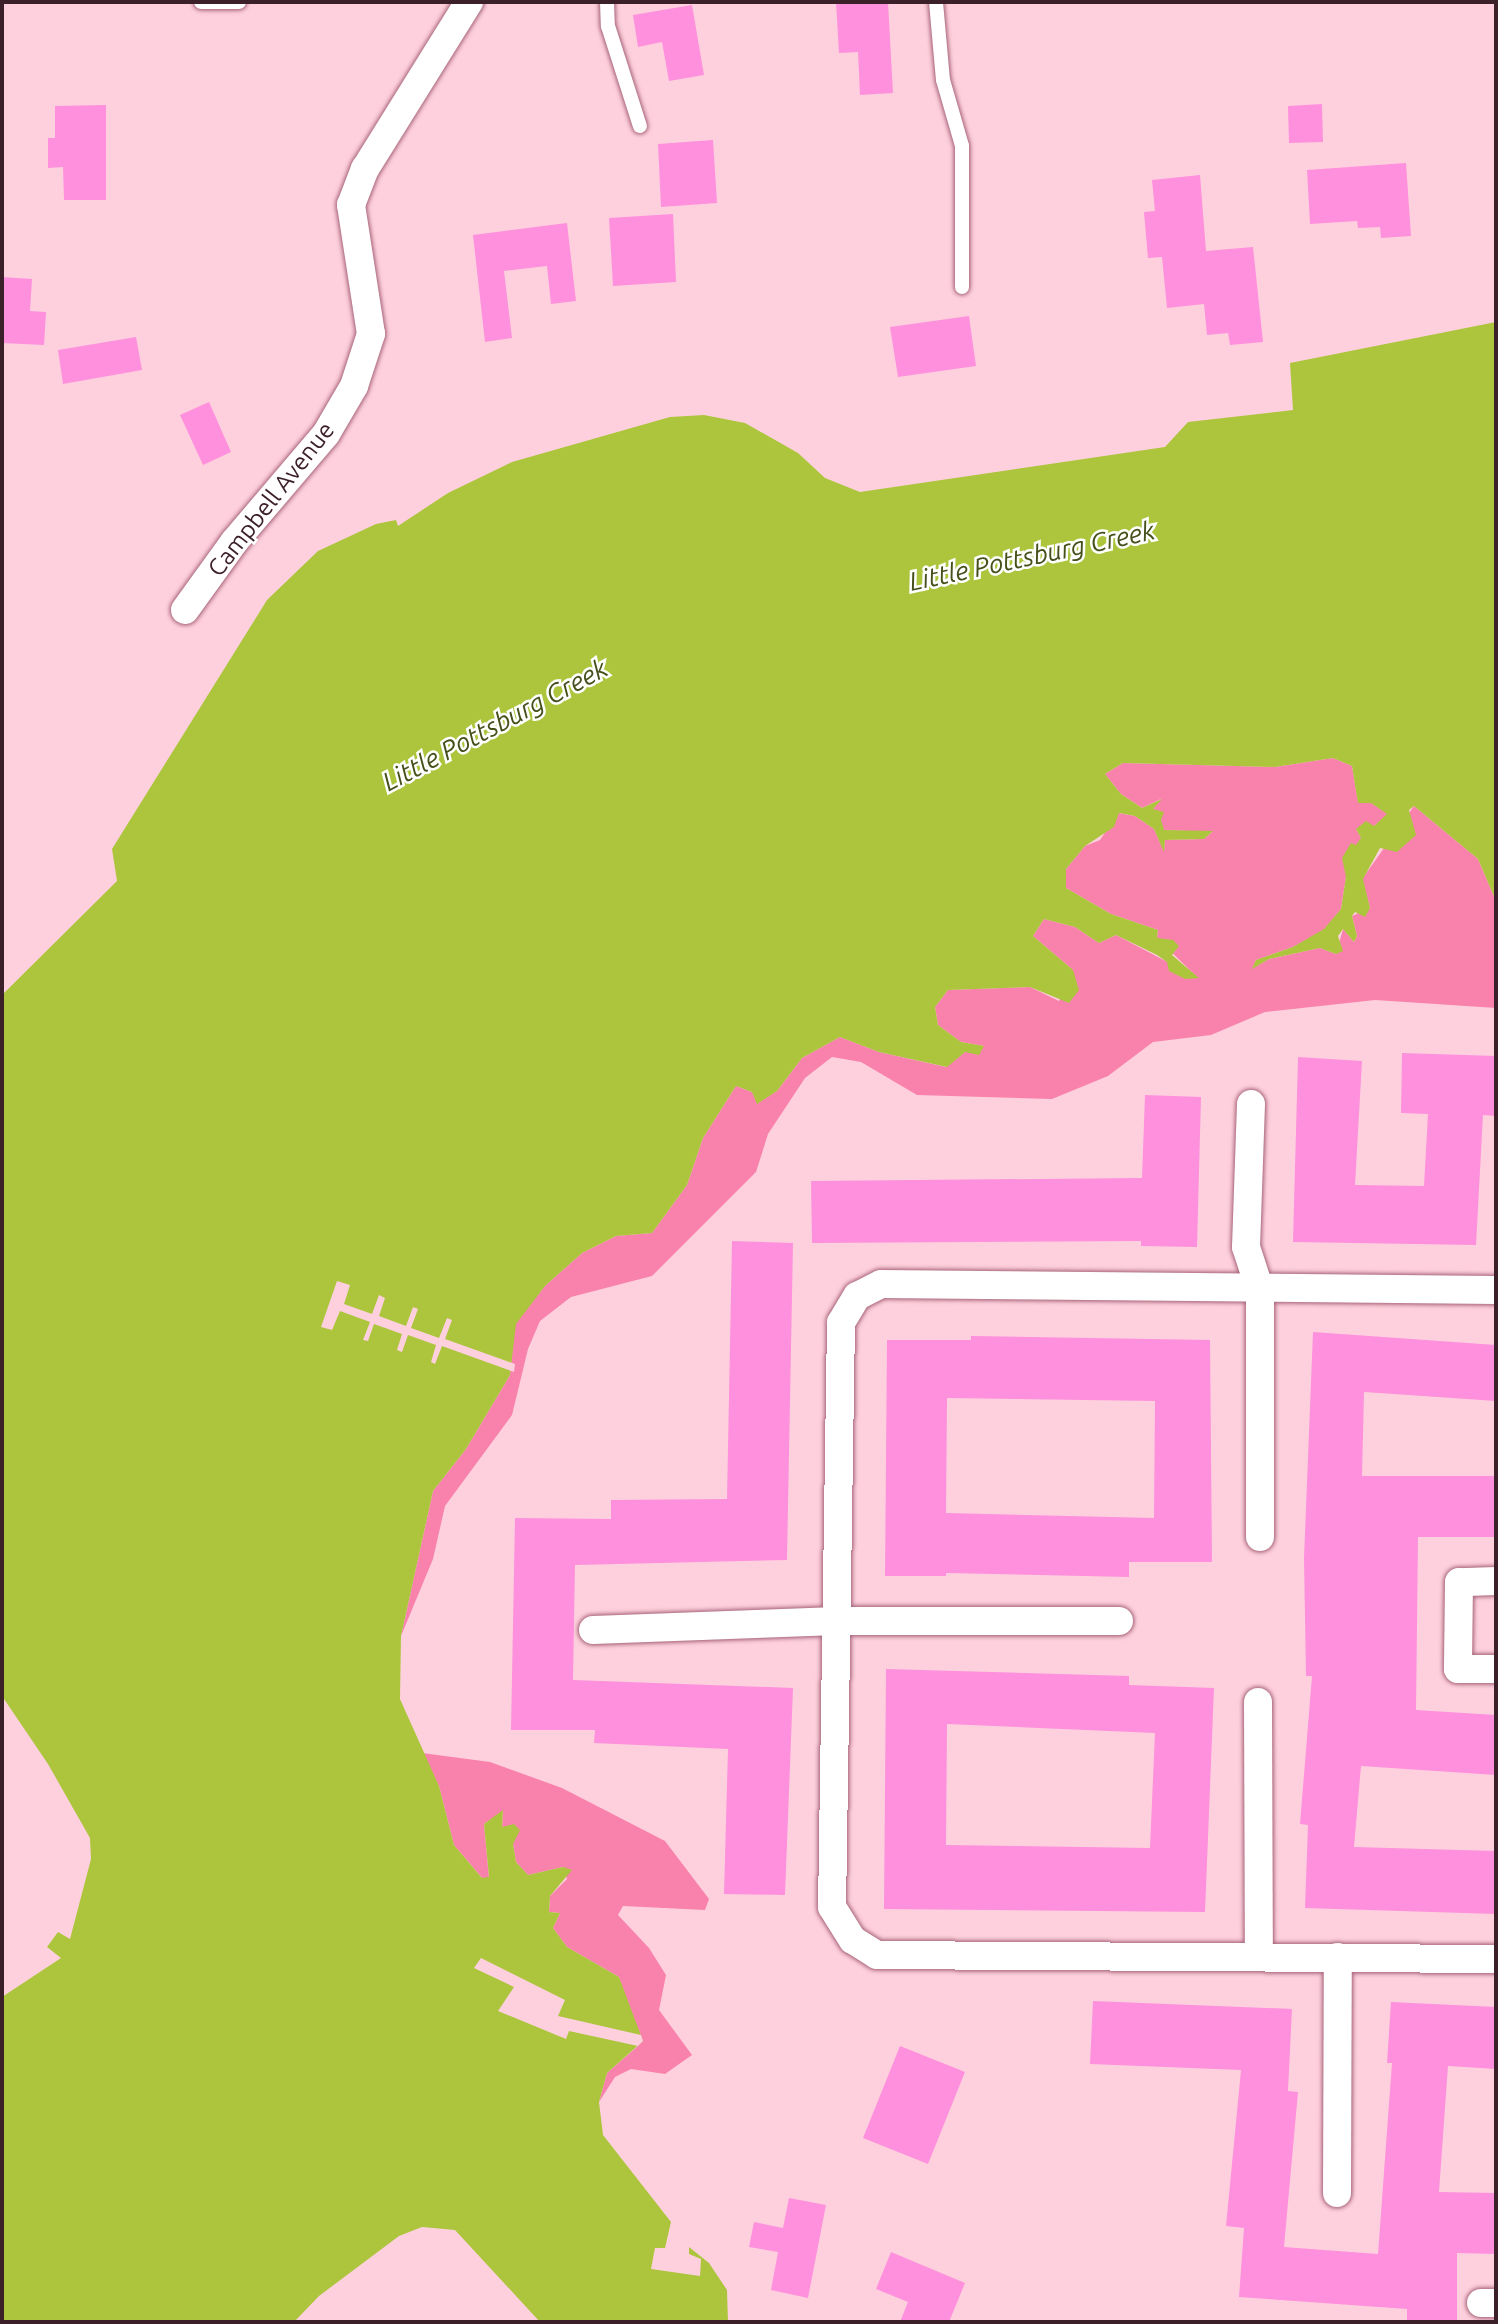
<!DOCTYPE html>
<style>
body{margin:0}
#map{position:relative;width:1498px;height:2324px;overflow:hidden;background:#fed0dd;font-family:Ubuntu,sans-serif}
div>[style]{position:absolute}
.green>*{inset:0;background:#f882ab}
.water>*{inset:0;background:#acc53d}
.pier>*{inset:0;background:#fed0dd}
.building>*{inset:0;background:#fe90dd}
.roads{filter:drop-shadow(0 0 2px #a7647a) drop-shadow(0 0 2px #a7647a)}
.service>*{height:14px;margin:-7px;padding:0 7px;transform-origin:7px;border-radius:7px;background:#fff}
.minor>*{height:28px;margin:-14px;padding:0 14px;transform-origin:14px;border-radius:14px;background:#fff}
span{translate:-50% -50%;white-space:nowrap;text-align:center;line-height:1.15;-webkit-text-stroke:5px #fff;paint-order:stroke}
.street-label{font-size:24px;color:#3b1f29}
.water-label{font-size:26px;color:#45501b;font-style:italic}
.frame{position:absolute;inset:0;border:4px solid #3b1f29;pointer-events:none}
</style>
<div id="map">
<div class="green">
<div style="clip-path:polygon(1333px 758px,1352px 766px,1358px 802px,1371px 803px,1388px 814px,1374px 826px,1356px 829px,1361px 838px,1346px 877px,1341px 909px,1324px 930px,1293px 947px,1256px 960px,1253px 968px,1269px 959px,1320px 948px,1336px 954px,1343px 929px,1354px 942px,1357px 936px,1352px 916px,1370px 908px,1362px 879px,1414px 806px,1478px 859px,1496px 901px,1496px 1008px,1375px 1000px,1265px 1012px,1211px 1035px,1153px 1042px,1108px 1076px,1052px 1099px,917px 1095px,861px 1062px,832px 1057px,805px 1078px,768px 1134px,756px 1172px,652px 1276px,571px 1297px,540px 1321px,528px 1349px,512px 1415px,445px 1506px,433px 1559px,401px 1636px,433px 1491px,466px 1449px,510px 1375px,515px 1324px,545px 1286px,582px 1253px,616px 1236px,652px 1233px,687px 1185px,703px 1138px,736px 1086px,752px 1092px,758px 1103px,777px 1091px,802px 1058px,840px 1037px,879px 1052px,946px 1067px,965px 1052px,984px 1046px,961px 1042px,938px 1025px,935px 1007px,948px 990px,1030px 987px,1059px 1001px,1073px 970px,1033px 936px,1044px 919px,1075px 927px,1099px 943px,1116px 935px,1198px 978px,1157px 938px,1158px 930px,1111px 914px,1066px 888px,1066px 869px,1085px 846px,1100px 840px,1118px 813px,1135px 816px,1154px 829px,1164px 851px,1165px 840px,1204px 839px,1212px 832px,1164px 830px,1153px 809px,1161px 799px,1142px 808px,1121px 794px,1105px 774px,1123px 763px,1275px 767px)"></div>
<div style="clip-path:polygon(422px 1753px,490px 1762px,562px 1788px,665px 1841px,709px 1899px,705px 1910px,623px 1906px,618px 1915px,649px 1948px,666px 1975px,659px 2010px,692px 2055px,665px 2074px,631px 2069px,615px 2077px,599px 2102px,607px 2073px,638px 2046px,619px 1977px,567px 1947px,553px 1928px,560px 1913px,549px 1912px,550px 1896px,567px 1879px,563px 1867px,528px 1875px,516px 1862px,513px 1844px,502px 1827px,503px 1811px,484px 1824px,489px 1878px,483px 1879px,454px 1845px,439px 1786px)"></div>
</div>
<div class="water">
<div style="clip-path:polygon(1496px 322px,1496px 901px,1478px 859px,1414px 806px,1409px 810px,1416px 835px,1397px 852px,1380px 848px,1363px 879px,1370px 908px,1365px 917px,1355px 912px,1352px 916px,1357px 936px,1354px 942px,1343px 929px,1338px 936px,1343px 951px,1336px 954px,1320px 948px,1269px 959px,1252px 969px,1256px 960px,1293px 947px,1324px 929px,1341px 909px,1346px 877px,1342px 858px,1351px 843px,1356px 845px,1361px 838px,1356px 829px,1366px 821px,1374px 826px,1387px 814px,1371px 803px,1358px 803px,1352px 766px,1333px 758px,1275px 767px,1123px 763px,1105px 774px,1121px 794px,1142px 808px,1162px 799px,1153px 809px,1164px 812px,1161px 820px,1164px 830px,1213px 831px,1204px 839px,1165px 840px,1164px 852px,1154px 829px,1135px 816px,1119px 813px,1114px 827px,1085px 846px,1066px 869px,1066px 888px,1111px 914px,1158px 930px,1157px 938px,1173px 940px,1179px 946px,1172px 955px,1199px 978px,1185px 979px,1169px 971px,1167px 962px,1157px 955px,1116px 935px,1099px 943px,1075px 927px,1044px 919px,1033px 936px,1073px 970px,1079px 990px,1069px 1003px,1030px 987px,948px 990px,935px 1007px,938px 1025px,961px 1042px,984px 1046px,979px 1055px,965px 1052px,947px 1067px,879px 1052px,840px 1037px,802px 1058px,777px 1091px,757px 1104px,752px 1092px,736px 1086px,703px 1138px,687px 1185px,652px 1233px,616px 1236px,582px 1253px,545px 1286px,516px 1324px,510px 1375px,466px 1449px,433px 1491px,401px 1636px,400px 1699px,439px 1786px,454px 1845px,482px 1878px,489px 1877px,484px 1824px,503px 1810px,502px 1827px,514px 1824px,520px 1830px,513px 1844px,516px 1862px,528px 1875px,563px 1867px,572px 1870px,550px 1896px,549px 1912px,560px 1913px,553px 1928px,567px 1947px,619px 1977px,643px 2041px,607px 2073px,599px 2102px,603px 2135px,671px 2222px,665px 2248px,655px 2248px,651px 2269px,700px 2276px,701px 2259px,689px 2254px,689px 2247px,709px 2263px,727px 2290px,728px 2322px,540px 2322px,455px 2230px,422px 2227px,399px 2236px,319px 2296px,294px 2322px,2px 2322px,2px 1997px,61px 1958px,47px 1947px,58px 1932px,70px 1939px,91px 1859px,90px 1838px,48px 1764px,2px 1696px,2px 995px,117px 881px,112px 849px,267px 600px,318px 551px,376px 524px,396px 520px,398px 526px,448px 493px,512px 462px,670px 417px,704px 415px,745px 423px,798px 453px,825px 478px,860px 492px,1165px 447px,1188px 422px,1293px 410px,1290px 363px)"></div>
</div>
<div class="pier">
<div style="clip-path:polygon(337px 1281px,350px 1285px,344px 1304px,372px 1314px,379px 1295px,385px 1298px,379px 1316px,406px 1326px,413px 1307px,418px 1309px,411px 1328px,439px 1338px,447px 1318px,452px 1320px,445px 1339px,515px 1364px,514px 1372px,442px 1346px,435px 1364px,431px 1362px,436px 1345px,408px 1335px,402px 1352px,397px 1350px,402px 1334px,374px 1324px,368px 1341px,363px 1340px,370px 1322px,340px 1311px,332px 1330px,321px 1327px)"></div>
<div style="clip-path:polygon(481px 1958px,565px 2000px,558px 2016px,641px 2035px,643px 2041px,638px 2046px,569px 2031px,566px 2039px,498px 2011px,514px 1987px,474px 1968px)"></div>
</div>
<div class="building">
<div style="clip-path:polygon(836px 2px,888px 2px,893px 93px,860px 95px,858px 52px,839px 53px)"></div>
<div style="clip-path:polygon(692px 5px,704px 75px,669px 81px,662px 42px,638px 47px,633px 15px)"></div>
<div style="clip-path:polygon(1322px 104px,1323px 142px,1289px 143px,1288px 106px)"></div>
<div style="clip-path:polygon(106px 105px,106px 200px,64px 200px,63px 167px,48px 168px,48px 138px,55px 138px,55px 106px)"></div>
<div style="clip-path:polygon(713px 140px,717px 203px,661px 207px,658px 144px)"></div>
<div style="clip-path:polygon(1406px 163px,1411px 236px,1381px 238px,1380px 227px,1358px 228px,1357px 221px,1310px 224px,1307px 170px)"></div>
<div style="clip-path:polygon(1200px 175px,1206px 251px,1253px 247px,1263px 342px,1230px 345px,1228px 333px,1207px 335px,1204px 304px,1167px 308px,1162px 257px,1148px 258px,1144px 212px,1155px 211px,1152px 180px)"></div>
<div style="clip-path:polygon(673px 214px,676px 282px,613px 286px,609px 218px)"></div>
<div style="clip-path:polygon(567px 223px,576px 301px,551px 304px,547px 266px,504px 271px,512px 338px,485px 342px,473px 235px)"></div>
<div style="clip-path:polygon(2px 277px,32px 279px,30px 311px,46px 312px,44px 345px,2px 343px)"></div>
<div style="clip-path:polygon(969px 316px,976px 366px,898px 377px,890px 327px)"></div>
<div style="clip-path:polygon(136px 337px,142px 370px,63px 384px,58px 350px)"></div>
<div style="clip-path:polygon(209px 402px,231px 452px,203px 465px,180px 415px)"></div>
<div style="clip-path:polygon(1402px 1053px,1496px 1056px,1496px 1116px,1483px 1115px,1476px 1245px,1293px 1242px,1298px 1057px,1362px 1061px,1355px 1185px,1424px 1186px,1428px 1114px,1401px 1113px)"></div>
<div style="clip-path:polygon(1145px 1095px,1201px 1097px,1197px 1247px,1141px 1246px,1141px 1241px,812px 1243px,811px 1181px,1142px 1178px)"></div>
<div style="clip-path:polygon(732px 1241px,793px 1243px,787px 1560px,575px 1565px,573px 1680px,793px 1688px,785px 1895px,724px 1894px,728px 1749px,594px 1743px,595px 1730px,511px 1730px,515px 1518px,611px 1519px,611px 1500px,727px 1499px)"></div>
<div style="clip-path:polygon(1313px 1332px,1496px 1345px,1496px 1401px,1364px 1392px,1362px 1476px,1496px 1476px,1496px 1537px,1418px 1537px,1416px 1710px,1496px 1715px,1496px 1775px,1361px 1766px,1354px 1847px,1496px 1851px,1496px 1914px,1305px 1908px,1308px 1825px,1300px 1824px,1312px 1676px,1306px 1676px,1304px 1558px)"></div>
<div style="clip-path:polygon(evenodd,971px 1336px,1210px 1340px,1212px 1562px,1129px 1562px,1129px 1577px,946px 1573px,946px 1576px,885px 1576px,887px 1340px,971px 1340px,971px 1336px,947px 1398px,1155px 1401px,1154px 1518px,946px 1513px,947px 1398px)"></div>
<div style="clip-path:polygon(evenodd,886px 1669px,1129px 1676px,1129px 1685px,1214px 1688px,1205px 1912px,884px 1909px,886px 1669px,947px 1724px,1155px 1733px,1150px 1848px,946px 1845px,947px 1724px)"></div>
<div style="clip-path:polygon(1093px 2001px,1292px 2009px,1288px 2091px,1298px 2092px,1284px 2247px,1378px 2254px,1392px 2063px,1387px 2063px,1391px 2002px,1496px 2007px,1496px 2069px,1448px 2066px,1439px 2192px,1496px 2193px,1496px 2254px,1457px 2253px,1457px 2322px,1407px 2322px,1407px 2309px,1239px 2297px,1244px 2228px,1226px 2226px,1241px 2070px,1090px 2064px)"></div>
<div style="clip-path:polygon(900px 2046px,965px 2072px,928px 2164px,863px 2138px)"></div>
<div style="clip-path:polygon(789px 2198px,826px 2205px,808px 2298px,771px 2290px,778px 2252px,749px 2247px,754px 2222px,783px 2228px)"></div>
<div style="clip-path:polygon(891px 2252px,965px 2283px,949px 2322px,900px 2322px,908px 2302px,876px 2289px)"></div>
</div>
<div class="roads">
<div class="service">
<div style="left:201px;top:2px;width:38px"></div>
<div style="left:607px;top:2px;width:24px;rotate:88deg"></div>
<div style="left:608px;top:26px;width:105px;rotate:72.3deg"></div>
<div style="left:936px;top:2px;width:78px;rotate:84.9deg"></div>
<div style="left:943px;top:80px;width:69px;rotate:73.9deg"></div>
<div style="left:962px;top:146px;width:141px;rotate:90deg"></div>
</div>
<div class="minor">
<div style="left:185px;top:610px;width:84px;rotate:-54.2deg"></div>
<div style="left:234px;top:542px;width:142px;rotate:-49.6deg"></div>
<div style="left:326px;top:434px;width:56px;rotate:-59.7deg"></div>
<div style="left:354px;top:386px;width:55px;rotate:-71.9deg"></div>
<div style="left:371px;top:334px;width:131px;rotate:-98.8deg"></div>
<div style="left:351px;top:205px;width:39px;rotate:-69deg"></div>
<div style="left:365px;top:169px;width:197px;rotate:-58.1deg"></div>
<div style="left:1251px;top:1104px;width:143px;rotate:92deg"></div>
<div style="left:1246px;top:1247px;width:45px;rotate:72deg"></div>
<div style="left:1260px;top:1290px;width:247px;rotate:90deg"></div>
<div style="left:1496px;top:1290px;width:615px;rotate:-179.44deg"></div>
<div style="left:881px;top:1284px;width:27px;rotate:153deg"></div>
<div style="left:857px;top:1296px;width:31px;rotate:121deg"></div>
<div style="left:841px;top:1323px;width:584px;rotate:90.88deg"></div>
<div style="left:832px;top:1907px;width:39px;rotate:58deg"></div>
<div style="left:853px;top:1940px;width:28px;rotate:32deg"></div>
<div style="left:877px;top:1955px;width:619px;rotate:0.37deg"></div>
<div style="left:1496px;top:1581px;width:37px;rotate:178deg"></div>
<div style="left:1459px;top:1582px;width:87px;rotate:90.7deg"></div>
<div style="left:1458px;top:1669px;width:38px"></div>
<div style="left:593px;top:1630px;width:244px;rotate:-2.1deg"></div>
<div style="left:837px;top:1621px;width:282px"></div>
<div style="left:1258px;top:1702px;width:254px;rotate:89.8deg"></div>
<div style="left:1337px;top:2193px;width:236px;rotate:-89.8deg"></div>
<div style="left:1481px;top:2303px;width:15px"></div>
</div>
</div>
<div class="street-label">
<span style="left:271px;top:499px;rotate:-52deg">Campbell Avenue</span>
</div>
<div class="water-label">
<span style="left:1032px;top:556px;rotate:-12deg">Little Pottsburg Creek</span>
<span style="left:495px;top:725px;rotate:-28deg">Little Pottsburg Creek</span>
</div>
<div class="frame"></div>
</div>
